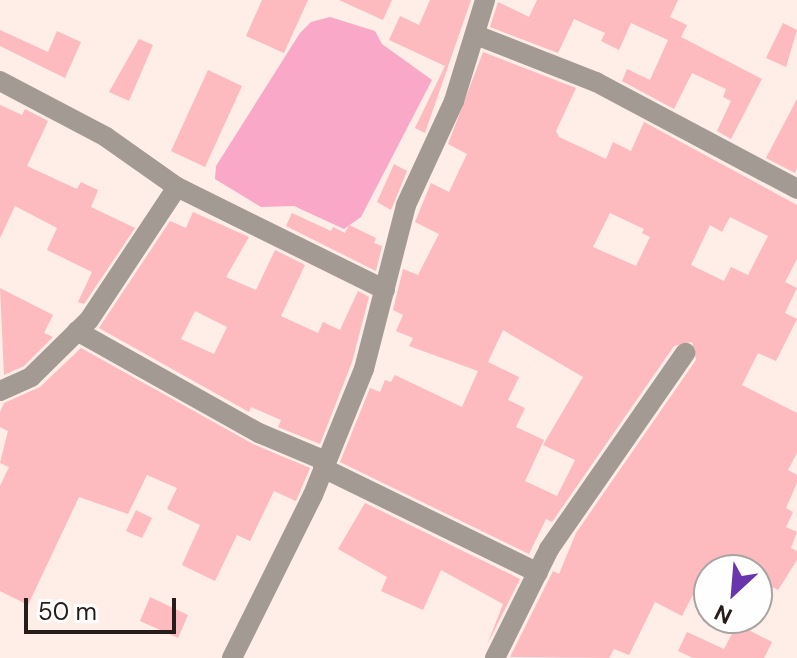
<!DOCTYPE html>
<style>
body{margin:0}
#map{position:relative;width:797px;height:658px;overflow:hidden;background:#ffede8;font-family:"DM Sans",sans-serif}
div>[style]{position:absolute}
.water>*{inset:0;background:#faa8c7}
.building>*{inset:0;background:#fdbabf}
.street>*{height:20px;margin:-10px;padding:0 10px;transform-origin:10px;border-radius:10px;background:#a49a94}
span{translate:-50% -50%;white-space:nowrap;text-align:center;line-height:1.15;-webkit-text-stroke:7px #fefefe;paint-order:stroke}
.north{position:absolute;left:693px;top:554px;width:80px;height:80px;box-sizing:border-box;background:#fefefe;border:2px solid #a8a4a2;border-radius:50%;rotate:206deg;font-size:22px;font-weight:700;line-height:32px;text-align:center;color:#261c19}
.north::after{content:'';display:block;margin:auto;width:28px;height:36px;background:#6835ad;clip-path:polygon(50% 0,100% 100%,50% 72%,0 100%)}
.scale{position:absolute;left:24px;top:598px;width:152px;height:36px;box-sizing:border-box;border:4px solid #261c19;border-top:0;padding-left:10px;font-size:24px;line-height:28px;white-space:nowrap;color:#261c19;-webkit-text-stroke:6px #fefefe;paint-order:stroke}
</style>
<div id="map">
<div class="water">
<div style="clip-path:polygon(330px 17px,375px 31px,382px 44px,432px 80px,361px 217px,344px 229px,294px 206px,261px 207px,215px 179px,216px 166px,300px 33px,311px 22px)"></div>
</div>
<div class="building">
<div style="clip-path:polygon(262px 0,308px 0,284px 53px,246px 36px)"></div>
<div style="clip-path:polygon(339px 0,392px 0,383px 20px)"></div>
<div style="clip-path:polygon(430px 0,471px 0,425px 133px,415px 128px,445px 66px,389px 40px,400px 16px,419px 25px)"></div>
<div style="clip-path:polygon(537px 0,678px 0,670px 17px,687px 25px,681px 37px,762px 79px,731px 139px,717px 131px,731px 101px,723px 97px,726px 89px,692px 73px,674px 109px,622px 81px,627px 69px,650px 80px,668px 40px,631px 23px,619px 50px,601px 41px,605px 33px,574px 19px,558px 53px,490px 27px,498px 2px,529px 17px)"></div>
<div style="clip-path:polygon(783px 23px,797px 30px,786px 67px,766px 58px)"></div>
<div style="clip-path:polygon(0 30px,48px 52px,57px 31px,81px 42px,65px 78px,0 46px)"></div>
<div style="clip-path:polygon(139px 39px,153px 45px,129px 101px,109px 92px)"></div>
<div style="clip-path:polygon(evenodd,483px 52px,576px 88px,556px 131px,559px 137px,606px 159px,613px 142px,631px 151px,644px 122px,797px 205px,797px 259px,785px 282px,797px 288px,785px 313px,797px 319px,776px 361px,758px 353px,742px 385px,797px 413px,797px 453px,788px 470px,797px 475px,797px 483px,786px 508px,793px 512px,786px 527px,797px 532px,791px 548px,797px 551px,797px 560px,778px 590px,757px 579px,757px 570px,709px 570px,709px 583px,701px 579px,682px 616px,655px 602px,629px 655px,614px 649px,609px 658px,510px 657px,553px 571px,559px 574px,576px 533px,696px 360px,692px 342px,674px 346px,552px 522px,546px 519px,529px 554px,340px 462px,370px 388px,380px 392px,385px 380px,391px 382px,395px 375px,462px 407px,478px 371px,409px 346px,413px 338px,396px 331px,403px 315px,393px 310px,403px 269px,418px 275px,439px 234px,415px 222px,431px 183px,449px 192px,467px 154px,448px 144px,483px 52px,610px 213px,644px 229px,642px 233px,650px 237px,636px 266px,593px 247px,610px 213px,483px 52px,730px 217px,768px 236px,748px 275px,731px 267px,724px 281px,691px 265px,710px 225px,722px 232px,730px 217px,483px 52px,503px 330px,583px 377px,543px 445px,575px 460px,557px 496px,525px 481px,544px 440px,516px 427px,525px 408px,508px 400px,519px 377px,488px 362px,503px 330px)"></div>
<div style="clip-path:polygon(208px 70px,242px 86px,205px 167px,171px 151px)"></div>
<div style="clip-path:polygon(797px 99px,797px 168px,795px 173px,766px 158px)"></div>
<div style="clip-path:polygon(0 105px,22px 115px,25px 109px,48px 121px,27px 166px,77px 189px,81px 182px,98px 190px,91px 207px,135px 228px,84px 304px,78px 302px,92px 272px,47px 250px,57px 228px,15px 206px,0 238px)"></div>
<div style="clip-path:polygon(394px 164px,407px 171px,391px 210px,377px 202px)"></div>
<div style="clip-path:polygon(evenodd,193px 212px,249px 237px,226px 277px,256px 290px,275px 250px,305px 265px,281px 316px,318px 333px,323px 322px,340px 330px,358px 291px,369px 297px,352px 362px,320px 444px,278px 427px,281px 420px,251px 407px,249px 412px,99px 328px,170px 221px,186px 228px,193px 212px,195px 311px,227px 327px,214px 354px,181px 339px,195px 311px)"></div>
<div style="clip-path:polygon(292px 213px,331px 231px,333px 227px,345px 233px,349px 225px,376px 238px,374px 243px,382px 246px,376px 271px,286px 226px)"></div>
<div style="clip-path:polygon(0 288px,53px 315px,44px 333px,53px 337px,24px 366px,4px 375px)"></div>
<div style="clip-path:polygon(81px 348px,253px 444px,310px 468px,296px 501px,274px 491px,250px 541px,237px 535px,215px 581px,182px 565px,200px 525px,167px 509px,177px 488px,147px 475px,128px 514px,79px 497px,28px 605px,0 591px,0 486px,9px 467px,0 463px,8px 431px,0 427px,0 412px,4px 403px,40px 387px)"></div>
<div style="clip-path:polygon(365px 503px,520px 579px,487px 645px,503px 604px,441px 570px,423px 610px,381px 591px,387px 577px,338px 549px)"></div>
<div style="clip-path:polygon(136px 510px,152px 518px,142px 538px,126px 531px)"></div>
<div style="clip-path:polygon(150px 597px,188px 615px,178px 638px,140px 621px)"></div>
<div style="clip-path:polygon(737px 624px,772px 642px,764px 658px,693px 658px,678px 651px,687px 632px,724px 649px)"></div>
</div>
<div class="street">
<div style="left:476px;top:35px;width:129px;rotate:21.4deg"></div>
<div style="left:596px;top:82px;width:228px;rotate:28deg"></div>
<div style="left:0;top:81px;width:120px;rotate:27.8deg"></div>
<div style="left:106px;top:137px;width:87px;rotate:35.2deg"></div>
<div style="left:77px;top:331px;width:209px;rotate:29.3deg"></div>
<div style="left:259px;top:433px;width:73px;rotate:22.7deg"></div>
<div style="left:0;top:391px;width:34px;rotate:-24deg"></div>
<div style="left:31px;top:377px;width:81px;rotate:-44.5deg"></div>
<div style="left:89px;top:320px;width:159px;rotate:-56.5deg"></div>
<div style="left:177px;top:187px;width:232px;rotate:26.3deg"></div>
<div style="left:323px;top:468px;width:239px;rotate:26deg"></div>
<div style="left:232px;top:658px;width:182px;rotate:-63.6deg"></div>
<div style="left:313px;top:495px;width:136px;rotate:-68deg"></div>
<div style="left:364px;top:369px;width:169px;rotate:-75.6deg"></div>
<div style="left:406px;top:205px;width:115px;rotate:-65.2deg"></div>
<div style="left:454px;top:101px;width:106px;rotate:-72.9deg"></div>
<div style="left:495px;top:658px;width:122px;rotate:-63.6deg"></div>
<div style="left:549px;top:549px;width:239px;rotate:-55.2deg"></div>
</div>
<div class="north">N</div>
<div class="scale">50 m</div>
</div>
